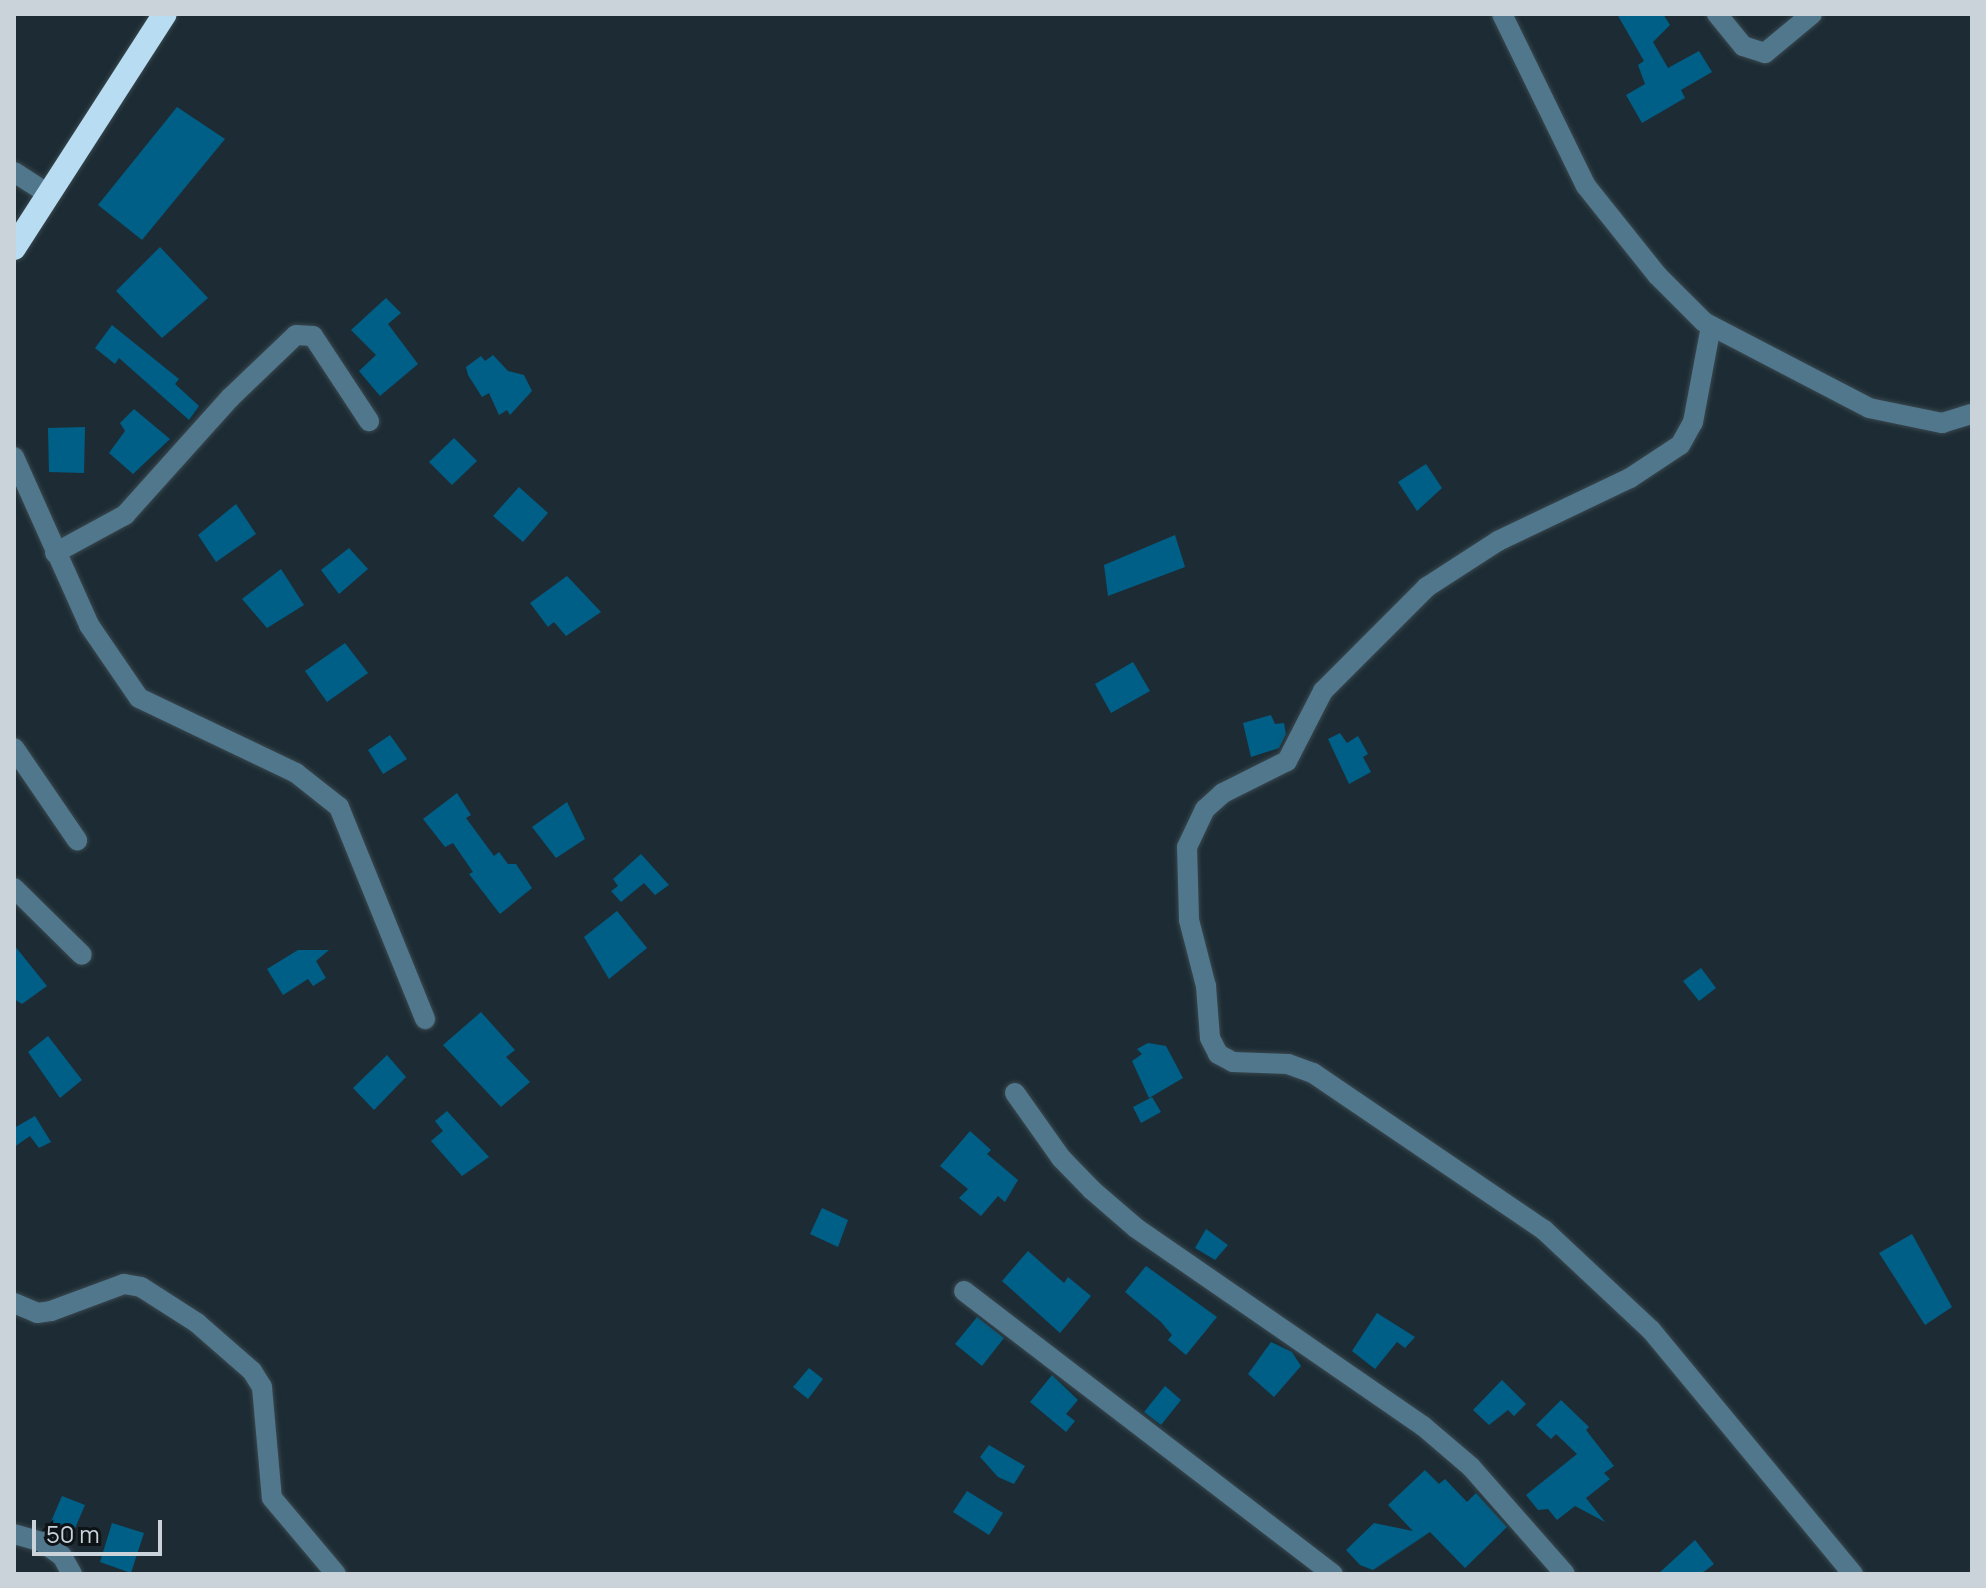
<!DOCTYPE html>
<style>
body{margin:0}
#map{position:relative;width:1986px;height:1588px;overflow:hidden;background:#1d2c34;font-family:Manrope,sans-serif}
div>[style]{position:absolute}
.building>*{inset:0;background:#005f86}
.roads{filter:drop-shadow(0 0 2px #39474e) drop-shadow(0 0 2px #39474e)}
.minor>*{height:20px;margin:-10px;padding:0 10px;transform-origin:10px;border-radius:10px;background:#51778d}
.highway>*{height:24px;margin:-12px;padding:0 12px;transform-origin:12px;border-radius:12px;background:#b8dcf2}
span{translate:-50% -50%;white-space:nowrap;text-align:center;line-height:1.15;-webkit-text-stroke:8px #0d1317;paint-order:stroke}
.frame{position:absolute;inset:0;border:16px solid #cad3d9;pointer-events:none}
.scale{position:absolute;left:32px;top:1520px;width:130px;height:36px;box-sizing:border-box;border:4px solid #cad3d9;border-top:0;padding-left:10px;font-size:24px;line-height:28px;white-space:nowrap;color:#cad3d9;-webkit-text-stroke:6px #0d1317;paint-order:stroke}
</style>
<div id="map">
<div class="building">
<div style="clip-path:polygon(1617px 14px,1663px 14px,1670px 25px,1653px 42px,1668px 68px,1699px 51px,1712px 72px,1681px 90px,1685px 98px,1642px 123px,1626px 95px,1645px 84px,1638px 65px,1644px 61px)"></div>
<div style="clip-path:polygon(177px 107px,225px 139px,142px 240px,98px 205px)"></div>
<div style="clip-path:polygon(160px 247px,208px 298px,162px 338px,116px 291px)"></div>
<div style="clip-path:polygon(386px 298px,401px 313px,388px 324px,418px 364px,380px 396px,359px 371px,376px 355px,351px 330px)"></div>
<div style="clip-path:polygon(112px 325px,179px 379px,175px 384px,199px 406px,189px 420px,119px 358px,115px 364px,95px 348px)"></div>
<div style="clip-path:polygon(493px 355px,508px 371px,524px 375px,532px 391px,510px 415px,507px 410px,499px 415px,489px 393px,482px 397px,468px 375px,466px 367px,481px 356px,485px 361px)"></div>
<div style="clip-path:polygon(134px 409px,170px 439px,133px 474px,109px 453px,125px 431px,120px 423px)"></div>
<div style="clip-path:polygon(85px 427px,84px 473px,49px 472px,48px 428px)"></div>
<div style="clip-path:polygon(454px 438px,477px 461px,452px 485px,429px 462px)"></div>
<div style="clip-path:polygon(1426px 464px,1442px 488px,1417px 511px,1398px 482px)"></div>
<div style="clip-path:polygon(519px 487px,548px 513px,523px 542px,493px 516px)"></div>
<div style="clip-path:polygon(236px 504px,256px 534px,216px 562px,198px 535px)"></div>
<div style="clip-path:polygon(1175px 535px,1185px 567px,1108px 596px,1104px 565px)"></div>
<div style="clip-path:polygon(349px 548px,368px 569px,339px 594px,321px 570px)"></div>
<div style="clip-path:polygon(281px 569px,304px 605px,267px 628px,242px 599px)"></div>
<div style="clip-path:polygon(567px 576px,601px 612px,566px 636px,554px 622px,548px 627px,530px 603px)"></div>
<div style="clip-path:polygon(345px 643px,368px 673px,327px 702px,305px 671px)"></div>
<div style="clip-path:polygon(1133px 662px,1150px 691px,1111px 713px,1095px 684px)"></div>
<div style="clip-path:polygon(1271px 715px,1275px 724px,1284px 723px,1286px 734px,1279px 748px,1251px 757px,1243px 723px)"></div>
<div style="clip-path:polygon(1340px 733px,1347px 743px,1358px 736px,1368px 754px,1363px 757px,1371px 772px,1349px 784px,1328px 739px)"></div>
<div style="clip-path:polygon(390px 735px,407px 759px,383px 774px,368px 750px)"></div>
<div style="clip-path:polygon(457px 793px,471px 815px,466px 818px,494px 856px,499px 852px,508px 864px,516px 864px,532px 888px,500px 914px,469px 874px,473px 872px,453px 843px,445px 847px,423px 819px)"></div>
<div style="clip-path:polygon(567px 802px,585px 839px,556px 858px,532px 827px)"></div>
<div style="clip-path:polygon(641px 854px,669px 885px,655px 895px,644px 883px,621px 902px,611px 891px,618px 886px,613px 879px)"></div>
<div style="clip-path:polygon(617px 911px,647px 948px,609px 979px,584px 937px)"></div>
<div style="clip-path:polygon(14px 945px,47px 986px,22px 1004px,14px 999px)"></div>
<div style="clip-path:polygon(298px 950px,329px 950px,316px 961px,326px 978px,313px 986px,308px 979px,283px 995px,267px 969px)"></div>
<div style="clip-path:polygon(1701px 968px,1716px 988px,1699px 1001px,1683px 981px)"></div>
<div style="clip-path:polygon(481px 1012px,515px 1050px,506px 1057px,530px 1082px,501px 1107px,443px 1045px)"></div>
<div style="clip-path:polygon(48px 1036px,82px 1080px,60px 1098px,28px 1052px)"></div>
<div style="clip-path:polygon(1148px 1043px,1166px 1046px,1183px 1078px,1149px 1098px,1132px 1061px,1142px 1054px,1137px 1049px)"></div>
<div style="clip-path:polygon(387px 1055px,406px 1077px,374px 1110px,353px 1088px)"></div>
<div style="clip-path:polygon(1152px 1097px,1161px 1112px,1141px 1123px,1133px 1107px)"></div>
<div style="clip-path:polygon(447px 1111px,489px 1157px,462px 1176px,431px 1141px,443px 1131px,435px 1121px)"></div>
<div style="clip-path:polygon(35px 1116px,51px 1142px,39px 1148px,30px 1136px,14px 1147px,14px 1128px)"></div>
<div style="clip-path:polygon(970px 1131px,991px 1150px,987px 1154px,1018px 1180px,1005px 1202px,998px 1196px,981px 1216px,959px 1198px,968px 1189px,940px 1166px)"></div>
<div style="clip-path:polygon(822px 1208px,848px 1220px,838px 1247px,810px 1234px)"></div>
<div style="clip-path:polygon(1206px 1229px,1228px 1245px,1215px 1260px,1195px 1248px)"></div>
<div style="clip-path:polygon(1912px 1234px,1952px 1307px,1925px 1325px,1879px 1253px)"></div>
<div style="clip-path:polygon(1028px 1251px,1064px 1283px,1068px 1277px,1091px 1296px,1060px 1333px,1002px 1281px)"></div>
<div style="clip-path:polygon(1146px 1266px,1217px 1317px,1186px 1355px,1168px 1340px,1172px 1335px,1161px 1322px,1125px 1292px)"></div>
<div style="clip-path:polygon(1377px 1313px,1415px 1337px,1405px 1348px,1397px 1342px,1375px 1369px,1352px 1351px)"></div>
<div style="clip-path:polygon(977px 1317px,1004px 1338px,982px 1366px,955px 1344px)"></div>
<div style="clip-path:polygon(1271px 1342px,1292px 1352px,1301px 1366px,1274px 1397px,1248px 1374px)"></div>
<div style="clip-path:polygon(809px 1368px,823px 1379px,808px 1399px,793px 1387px)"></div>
<div style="clip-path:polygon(1052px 1375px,1078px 1400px,1066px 1414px,1075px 1421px,1066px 1432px,1030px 1402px)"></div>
<div style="clip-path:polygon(1502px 1380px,1526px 1404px,1514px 1416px,1508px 1410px,1489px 1425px,1473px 1410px)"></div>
<div style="clip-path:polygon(1165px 1386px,1181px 1400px,1161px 1425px,1144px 1412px)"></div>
<div style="clip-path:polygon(1561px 1400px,1589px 1427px,1586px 1430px,1614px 1466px,1604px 1473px,1610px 1479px,1586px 1498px,1605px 1522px,1575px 1506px,1557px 1520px,1548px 1509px,1538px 1510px,1526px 1495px,1577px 1454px,1556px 1434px,1551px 1439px,1536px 1425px)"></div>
<div style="clip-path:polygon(989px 1445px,1025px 1466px,1014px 1484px,998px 1477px,980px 1457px)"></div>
<div style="clip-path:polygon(1425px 1470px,1439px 1484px,1445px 1479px,1467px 1502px,1476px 1493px,1507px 1527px,1465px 1568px,1430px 1532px,1373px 1570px,1360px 1565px,1346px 1550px,1374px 1523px,1413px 1531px,1388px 1505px)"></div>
<div style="clip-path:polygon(967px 1491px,1003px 1513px,989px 1535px,953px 1512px)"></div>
<div style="clip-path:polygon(62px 1496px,85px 1505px,73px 1533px,50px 1524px)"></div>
<div style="clip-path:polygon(112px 1523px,144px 1533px,131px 1573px,100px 1562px)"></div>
<div style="clip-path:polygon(1695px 1540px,1714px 1564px,1701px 1574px,1658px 1574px)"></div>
</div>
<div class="roads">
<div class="minor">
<div style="left:1502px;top:14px;width:191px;rotate:64deg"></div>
<div style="left:1586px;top:186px;width:114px;rotate:51.4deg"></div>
<div style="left:1657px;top:275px;width:66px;rotate:45deg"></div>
<div style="left:1704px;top:322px;width:186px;rotate:27.5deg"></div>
<div style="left:1869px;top:408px;width:75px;rotate:11.6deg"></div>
<div style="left:1942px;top:423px;width:31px;rotate:-17deg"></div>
<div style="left:1717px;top:14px;width:41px;rotate:50.9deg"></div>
<div style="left:1743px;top:46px;width:23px;rotate:18deg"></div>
<div style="left:1765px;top:53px;width:61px;rotate:-39.7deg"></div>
<div style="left:14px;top:172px;width:40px;rotate:32.9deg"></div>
<div style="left:1711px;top:326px;width:98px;rotate:100.6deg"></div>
<div style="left:1693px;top:422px;width:26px;rotate:119deg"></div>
<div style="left:1680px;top:445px;width:60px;rotate:146.6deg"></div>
<div style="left:1630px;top:478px;width:146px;rotate:154.5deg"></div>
<div style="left:1498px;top:541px;width:85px;rotate:147.1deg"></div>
<div style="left:1427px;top:587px;width:147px;rotate:135deg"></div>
<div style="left:1323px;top:691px;width:79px;rotate:117.2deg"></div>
<div style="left:1287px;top:761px;width:72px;rotate:153.4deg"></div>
<div style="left:1223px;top:793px;width:24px;rotate:138deg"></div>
<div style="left:1205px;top:809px;width:42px;rotate:115.3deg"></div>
<div style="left:1187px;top:847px;width:73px;rotate:88.4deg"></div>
<div style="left:1189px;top:920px;width:68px;rotate:75.6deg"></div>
<div style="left:1206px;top:986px;width:52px;rotate:85.6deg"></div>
<div style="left:1210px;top:1038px;width:18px;rotate:63deg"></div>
<div style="left:1218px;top:1054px;width:17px;rotate:28deg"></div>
<div style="left:1233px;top:1062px;width:55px;rotate:2.1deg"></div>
<div style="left:1288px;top:1064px;width:27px;rotate:20deg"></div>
<div style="left:1313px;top:1073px;width:279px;rotate:34.2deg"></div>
<div style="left:1544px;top:1230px;width:146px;rotate:43.1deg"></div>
<div style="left:1651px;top:1330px;width:317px;rotate:50.4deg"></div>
<div style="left:14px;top:457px;width:184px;rotate:65.9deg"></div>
<div style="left:89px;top:625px;width:88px;rotate:55.6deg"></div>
<div style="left:139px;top:698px;width:174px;rotate:25.5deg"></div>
<div style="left:296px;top:773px;width:55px;rotate:38.3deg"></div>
<div style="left:339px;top:807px;width:229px;rotate:67.9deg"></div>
<div style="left:55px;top:553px;width:80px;rotate:-28.5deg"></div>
<div style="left:125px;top:515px;width:157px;rotate:-48.1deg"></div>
<div style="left:230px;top:398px;width:91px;rotate:-43.7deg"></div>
<div style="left:296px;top:335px;width:17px;rotate:3deg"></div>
<div style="left:313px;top:336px;width:102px;rotate:56.6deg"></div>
<div style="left:14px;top:748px;width:112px;rotate:55.6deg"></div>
<div style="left:14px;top:888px;width:95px;rotate:44.6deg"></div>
<div style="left:1015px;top:1093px;width:80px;rotate:54.7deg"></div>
<div style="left:1061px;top:1158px;width:45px;rotate:45.9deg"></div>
<div style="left:1092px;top:1190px;width:58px;rotate:40.8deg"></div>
<div style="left:1136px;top:1228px;width:349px;rotate:34.6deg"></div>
<div style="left:1423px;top:1426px;width:63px;rotate:40.5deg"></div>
<div style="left:1471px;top:1467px;width:142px;rotate:48.7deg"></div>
<div style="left:964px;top:1291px;width:465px;rotate:37.5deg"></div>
<div style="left:14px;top:1303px;width:25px;rotate:23deg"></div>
<div style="left:37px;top:1313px;width:14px;rotate:-8deg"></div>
<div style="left:51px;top:1311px;width:78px;rotate:-20.3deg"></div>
<div style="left:124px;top:1284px;width:17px;rotate:10deg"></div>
<div style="left:141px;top:1287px;width:67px;rotate:32.7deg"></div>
<div style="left:197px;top:1323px;width:73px;rotate:41.1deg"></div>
<div style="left:252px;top:1371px;width:19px;rotate:58deg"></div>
<div style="left:262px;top:1387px;width:111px;rotate:84.9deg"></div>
<div style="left:272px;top:1498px;width:99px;rotate:49.9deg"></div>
<div style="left:14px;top:1534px;width:29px;rotate:16deg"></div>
<div style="left:42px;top:1542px;width:24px;rotate:35deg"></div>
<div style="left:62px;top:1556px;width:21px;rotate:61deg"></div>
</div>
<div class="highway">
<div style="left:14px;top:248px;width:278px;rotate:-57.2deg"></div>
</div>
</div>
<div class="frame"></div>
<div class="scale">50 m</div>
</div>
